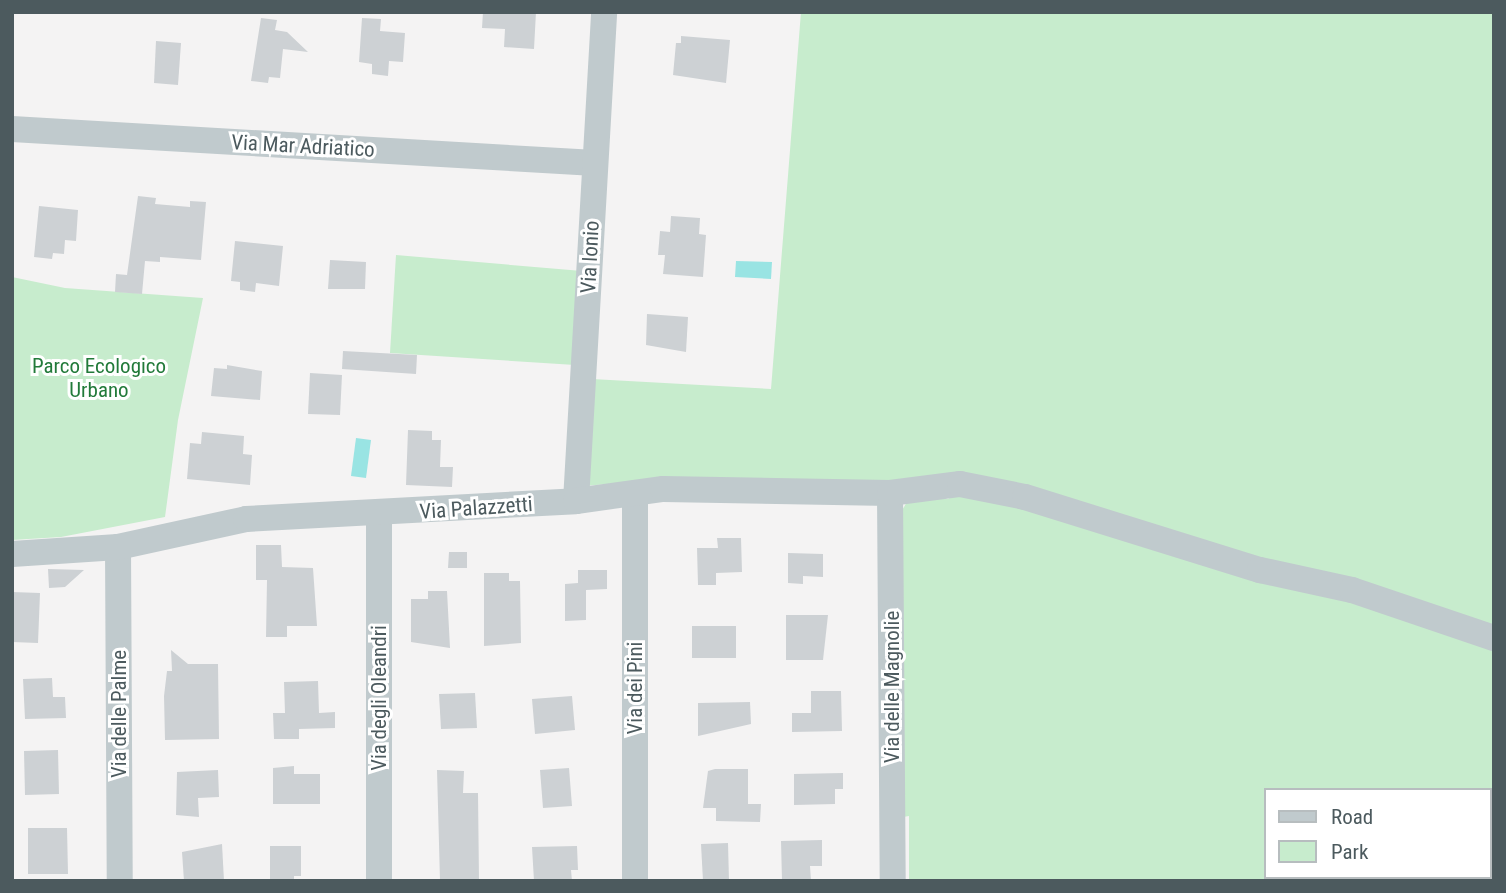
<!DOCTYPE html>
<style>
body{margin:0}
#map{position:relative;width:1506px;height:893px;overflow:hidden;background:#f4f3f3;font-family:"Roboto Condensed",sans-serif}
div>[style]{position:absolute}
.green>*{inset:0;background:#c7eccd}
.water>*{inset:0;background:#99e4e3}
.building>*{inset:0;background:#cdd1d4}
.minor>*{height:26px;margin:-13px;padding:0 13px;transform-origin:13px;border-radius:13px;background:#c0cacd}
span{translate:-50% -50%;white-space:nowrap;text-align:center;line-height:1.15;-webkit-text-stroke:6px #fff;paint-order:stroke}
.street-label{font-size:21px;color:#4c5a5e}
.park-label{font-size:21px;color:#227a3a}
.frame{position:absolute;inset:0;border:14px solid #4c5a5e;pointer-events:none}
.legend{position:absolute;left:1264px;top:788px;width:228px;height:91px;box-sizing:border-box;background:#fff;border:2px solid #b7bdbf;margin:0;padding:9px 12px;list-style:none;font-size:21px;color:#4c5a5e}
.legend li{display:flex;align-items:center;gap:14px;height:35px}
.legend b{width:35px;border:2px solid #b7bdbf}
</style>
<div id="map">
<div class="green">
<div style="clip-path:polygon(801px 12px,1494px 12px,1494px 628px,935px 476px,864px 484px,684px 478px,583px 486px,592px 379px,771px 389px)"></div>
<div style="clip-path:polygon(396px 255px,582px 271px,575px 365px,390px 353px)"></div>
<div style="clip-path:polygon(12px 277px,65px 288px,203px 298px,178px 420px,165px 517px,61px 537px,12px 540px)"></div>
<div style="clip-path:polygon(evenodd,961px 491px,1331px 593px,1494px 650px,1494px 881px,909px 881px,909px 816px,903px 817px,901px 512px,907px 502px,931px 496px,948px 499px,961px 491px,1266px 790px,1490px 790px,1490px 877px,1266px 877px,1266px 790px)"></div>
</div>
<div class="water">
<div style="clip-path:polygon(736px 261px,772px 262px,771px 279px,735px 277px)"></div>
<div style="clip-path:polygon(356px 438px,371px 440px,366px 478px,351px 476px)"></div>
</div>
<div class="building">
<div style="clip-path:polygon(483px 12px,536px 12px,534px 49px,504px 47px,505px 29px,482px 28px)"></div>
<div style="clip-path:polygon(261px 18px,277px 20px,275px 30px,287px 32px,308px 52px,283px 49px,280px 78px,269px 77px,268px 83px,251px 81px)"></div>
<div style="clip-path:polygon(362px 18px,381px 19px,380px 31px,405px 33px,403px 62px,389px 61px,388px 76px,372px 74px,372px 64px,359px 62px)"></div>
<div style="clip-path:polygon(681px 36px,730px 40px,726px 83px,673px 75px,676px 43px,681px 43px)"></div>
<div style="clip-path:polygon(156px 41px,181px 43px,178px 85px,154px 83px)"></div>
<div style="clip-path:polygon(138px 196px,156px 198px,155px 204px,190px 207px,190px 201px,206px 202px,201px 260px,160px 257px,160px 262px,145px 261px,142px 294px,115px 292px,116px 274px,127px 275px)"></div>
<div style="clip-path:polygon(39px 206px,78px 210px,76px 241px,65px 240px,64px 254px,53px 253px,52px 259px,34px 257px)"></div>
<div style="clip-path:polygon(671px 216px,700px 218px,699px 234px,706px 235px,703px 277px,663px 274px,665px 255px,658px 255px,660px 231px,670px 232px)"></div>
<div style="clip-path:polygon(235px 241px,283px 246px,279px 286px,256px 283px,255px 292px,240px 290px,240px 282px,231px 281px)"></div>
<div style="clip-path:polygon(330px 260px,366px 262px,365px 289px,328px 289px)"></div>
<div style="clip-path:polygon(647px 314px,688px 317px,686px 352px,646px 345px)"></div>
<div style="clip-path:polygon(343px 351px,417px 355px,416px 374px,342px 369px)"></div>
<div style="clip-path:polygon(227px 365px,262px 371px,260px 400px,211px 396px,214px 368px,227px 369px)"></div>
<div style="clip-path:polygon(310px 373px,342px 375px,340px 415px,308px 414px)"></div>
<div style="clip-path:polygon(408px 430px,432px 431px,432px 440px,441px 440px,440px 467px,453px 467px,452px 487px,406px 485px)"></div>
<div style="clip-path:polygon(202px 432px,244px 436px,243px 454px,252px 455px,250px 485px,187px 479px,190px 443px,201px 444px)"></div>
<div style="clip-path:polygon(717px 538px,741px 538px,742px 572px,716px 573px,716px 585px,698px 585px,697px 548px,718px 548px)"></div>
<div style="clip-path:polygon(256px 545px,281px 545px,282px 567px,313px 568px,317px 626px,287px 626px,287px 637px,266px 637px,267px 580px,256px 580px)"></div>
<div style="clip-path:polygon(449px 552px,467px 552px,467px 568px,448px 568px)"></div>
<div style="clip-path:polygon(788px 553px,823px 554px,823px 577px,803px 576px,803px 584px,788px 583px)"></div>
<div style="clip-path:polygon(48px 569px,84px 570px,65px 587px,49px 588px)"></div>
<div style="clip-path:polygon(578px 570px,607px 570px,607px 589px,586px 590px,586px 620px,565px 621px,565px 584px,578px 583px)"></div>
<div style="clip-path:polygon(484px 573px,509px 573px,509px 581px,520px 581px,521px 643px,484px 646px)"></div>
<div style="clip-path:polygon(428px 591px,447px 591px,450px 648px,411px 642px,411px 599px,428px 599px)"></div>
<div style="clip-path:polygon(12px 592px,40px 593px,38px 643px,12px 642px)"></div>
<div style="clip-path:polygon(786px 615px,828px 615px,823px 660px,786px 660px)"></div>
<div style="clip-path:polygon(692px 626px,736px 626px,736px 658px,692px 658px)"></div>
<div style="clip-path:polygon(171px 650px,188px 664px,218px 664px,219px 739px,165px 740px,164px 696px,167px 671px,172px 671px)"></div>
<div style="clip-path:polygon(52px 678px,53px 697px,65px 697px,66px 718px,25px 719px,23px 679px)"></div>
<div style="clip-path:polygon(318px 681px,319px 713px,335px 712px,335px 728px,299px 729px,299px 739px,274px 739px,273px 713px,285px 713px,284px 682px)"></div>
<div style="clip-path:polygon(811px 691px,841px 691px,842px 731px,792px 732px,792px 713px,811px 713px)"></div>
<div style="clip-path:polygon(475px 693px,477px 728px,441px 729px,439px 694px)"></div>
<div style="clip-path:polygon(572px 696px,575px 730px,535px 734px,532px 699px)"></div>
<div style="clip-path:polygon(750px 702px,751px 724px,698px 736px,698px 703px)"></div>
<div style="clip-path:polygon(58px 750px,59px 794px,25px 795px,24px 751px)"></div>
<div style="clip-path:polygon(294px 766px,294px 774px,320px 774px,320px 804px,273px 804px,273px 768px)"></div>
<div style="clip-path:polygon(569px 768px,572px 806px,543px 808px,540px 770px)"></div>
<div style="clip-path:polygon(715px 769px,748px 769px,748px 804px,761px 804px,760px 822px,716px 821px,716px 808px,703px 808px,708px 771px)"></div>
<div style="clip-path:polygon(218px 770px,219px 797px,198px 798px,199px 817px,176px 815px,177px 772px)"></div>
<div style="clip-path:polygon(437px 770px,464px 771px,463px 793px,478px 793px,479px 881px,440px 881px)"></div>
<div style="clip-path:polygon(843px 773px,843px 789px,835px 789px,835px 804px,794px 805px,794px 774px)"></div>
<div style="clip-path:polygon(28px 828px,67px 828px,68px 874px,28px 874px)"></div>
<div style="clip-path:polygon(822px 840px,822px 866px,810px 866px,811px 881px,782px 881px,781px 841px)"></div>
<div style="clip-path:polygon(728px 843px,729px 881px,703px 881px,701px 844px)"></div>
<div style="clip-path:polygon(222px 844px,224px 881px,184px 881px,182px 852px)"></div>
<div style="clip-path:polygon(270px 846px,301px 846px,301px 876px,294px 876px,294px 881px,270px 881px)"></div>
<div style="clip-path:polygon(577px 846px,578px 870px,571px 870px,572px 881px,534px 881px,532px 847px)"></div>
</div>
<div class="minor">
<div style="left:12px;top:129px;width:584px;rotate:3.34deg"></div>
<div style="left:890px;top:493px;width:388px;rotate:89.6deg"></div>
<div style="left:635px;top:495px;width:386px;rotate:90deg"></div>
<div style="left:576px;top:501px;width:490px;rotate:-86.7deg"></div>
<div style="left:379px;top:514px;width:367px;rotate:90deg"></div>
<div style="left:118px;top:547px;width:334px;rotate:89.7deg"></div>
<div style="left:12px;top:554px;width:106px;rotate:-3.8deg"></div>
<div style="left:118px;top:547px;width:131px;rotate:-12.3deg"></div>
<div style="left:246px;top:519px;width:330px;rotate:-3.1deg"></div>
<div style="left:576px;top:501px;width:88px;rotate:-7.9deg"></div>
<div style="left:663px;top:489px;width:227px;rotate:1deg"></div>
<div style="left:890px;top:493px;width:71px;rotate:-7.3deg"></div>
<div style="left:960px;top:484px;width:66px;rotate:11.3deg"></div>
<div style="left:1025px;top:497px;width:246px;rotate:17.3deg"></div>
<div style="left:1260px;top:570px;width:94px;rotate:12.3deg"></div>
<div style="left:1352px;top:590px;width:150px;rotate:18.7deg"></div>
</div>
<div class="street-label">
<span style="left:303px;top:146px;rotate:3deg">Via Mar Adriatico</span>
<span style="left:590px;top:257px;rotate:-87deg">Via Ionio</span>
<span style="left:476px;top:508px;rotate:-4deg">Via Palazzetti</span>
<span style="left:892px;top:687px;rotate:-90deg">Via delle Magnolie</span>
<span style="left:635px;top:688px;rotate:-90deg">Via dei Pini</span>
<span style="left:379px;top:698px;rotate:-90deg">Via degli Oleandri</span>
<span style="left:119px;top:714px;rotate:-90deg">Via delle Palme</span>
</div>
<div class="park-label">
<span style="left:99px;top:378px">Parco Ecologico<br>Urbano</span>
</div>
<div class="frame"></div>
<ul class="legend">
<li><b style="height:9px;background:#c0cacd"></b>Road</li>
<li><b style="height:19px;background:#c7eccd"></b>Park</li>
</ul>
</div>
